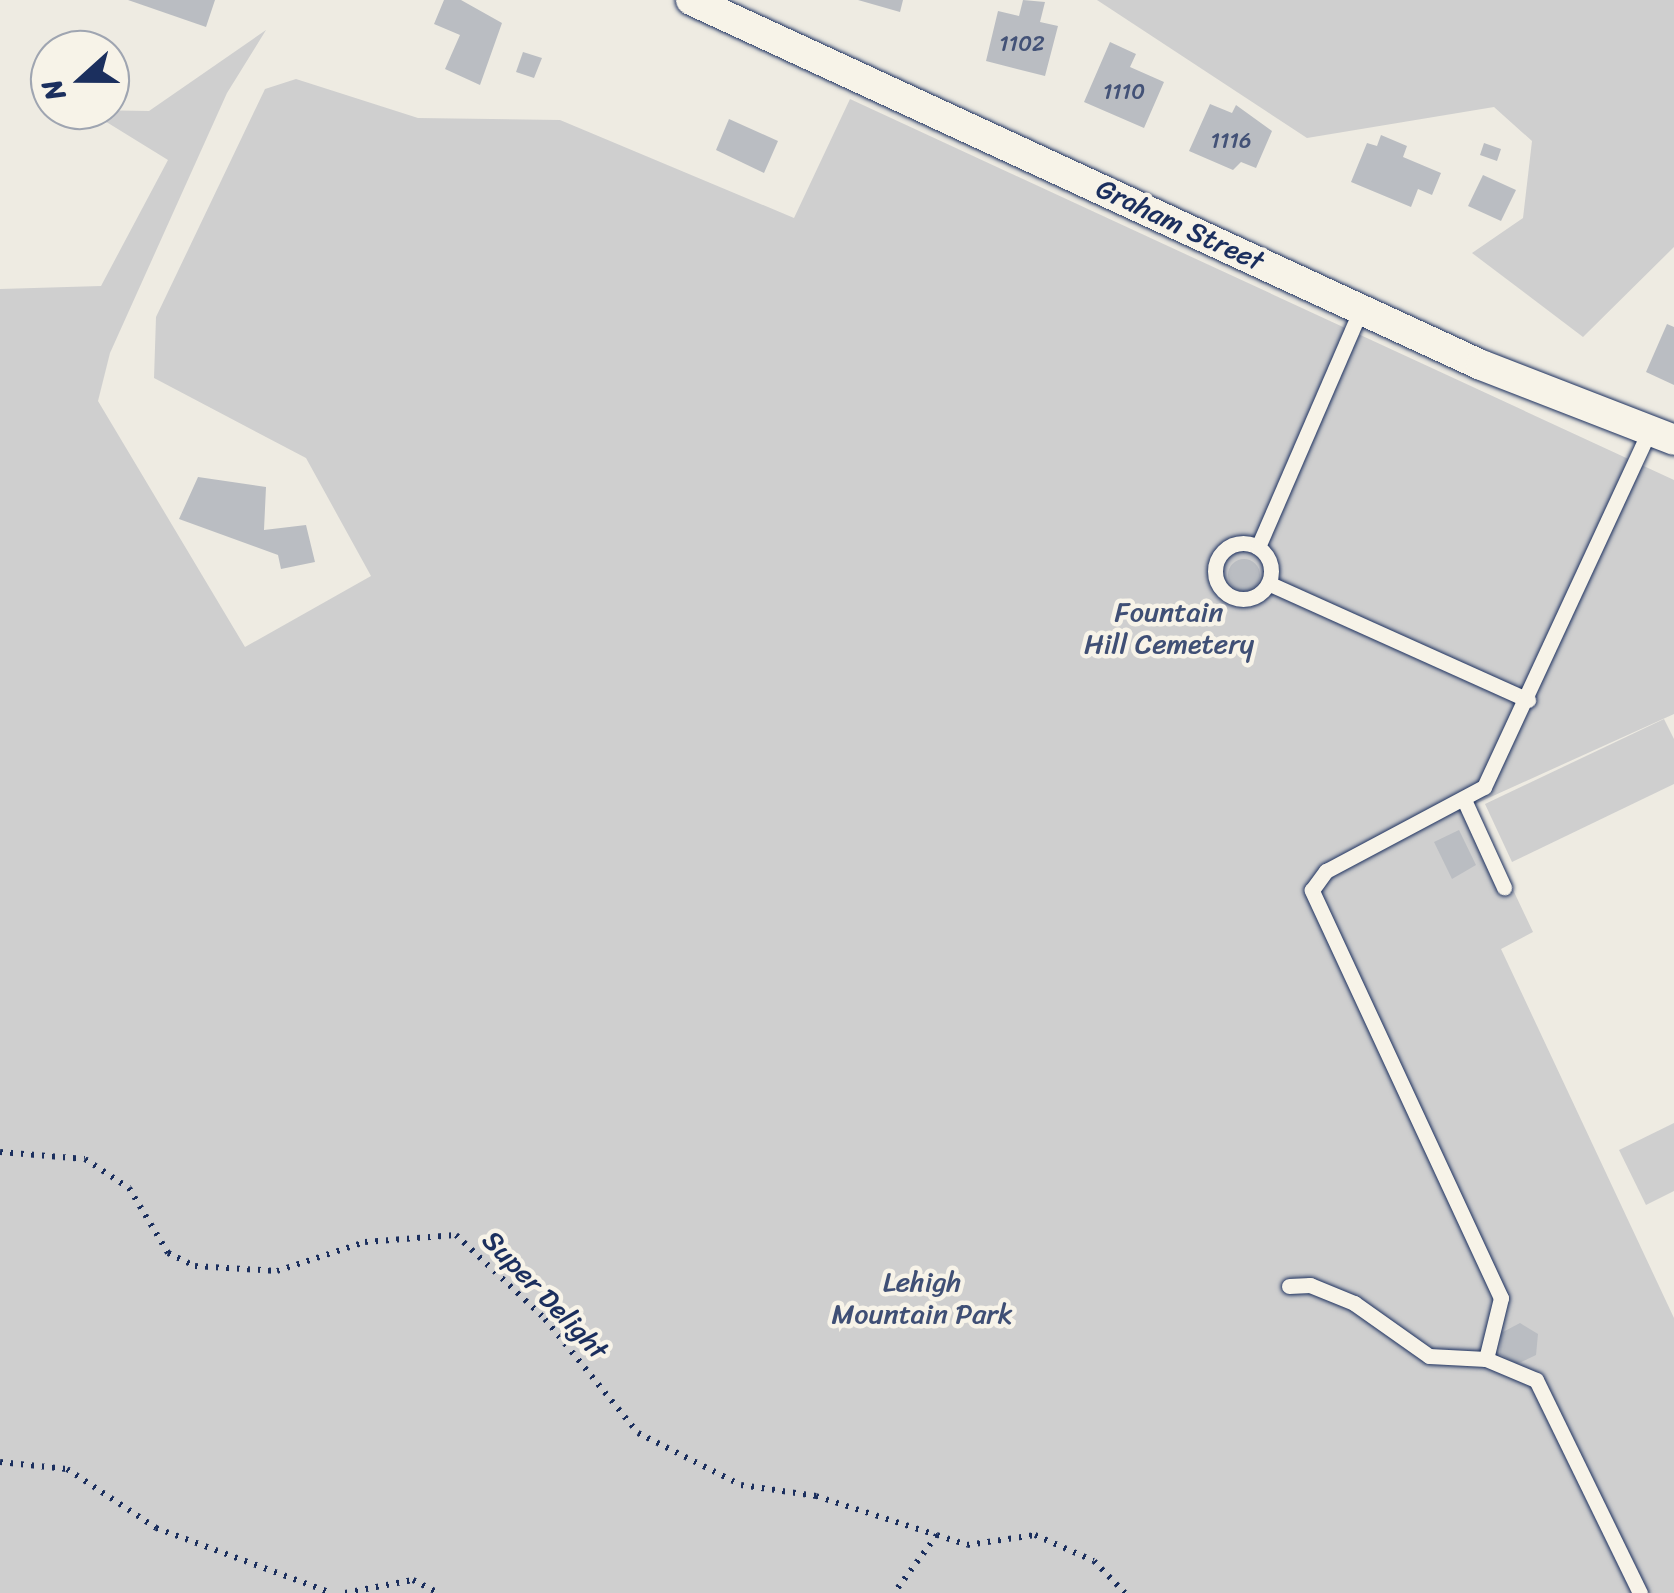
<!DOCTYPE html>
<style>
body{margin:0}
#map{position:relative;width:1674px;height:1593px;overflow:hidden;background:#eeebe2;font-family:Sriracha,sans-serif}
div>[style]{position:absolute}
.green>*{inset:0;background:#cfcfcf}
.building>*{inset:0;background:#babdc2}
.round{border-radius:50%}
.path>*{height:6px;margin-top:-3px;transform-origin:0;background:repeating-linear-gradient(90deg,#1b2f5e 0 2.5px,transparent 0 10.5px)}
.roads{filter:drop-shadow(0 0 2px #1b2f5e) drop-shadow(0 0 2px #1b2f5e)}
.lane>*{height:15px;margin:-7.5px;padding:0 7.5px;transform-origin:7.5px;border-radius:7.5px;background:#f7f3e8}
.lane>.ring{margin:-7.5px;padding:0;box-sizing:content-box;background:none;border:15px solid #f7f3e8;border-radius:50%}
.street>*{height:30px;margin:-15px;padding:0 15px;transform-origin:15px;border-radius:15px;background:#f7f3e8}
span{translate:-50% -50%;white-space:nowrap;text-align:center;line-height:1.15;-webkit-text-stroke:9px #f7f3e8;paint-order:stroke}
.number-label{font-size:22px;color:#435277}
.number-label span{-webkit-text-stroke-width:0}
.street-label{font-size:28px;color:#1b2f5e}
.park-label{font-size:28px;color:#3f4f75}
.north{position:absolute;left:30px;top:30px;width:100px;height:100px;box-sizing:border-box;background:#f7f3e8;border:2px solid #9fa5b1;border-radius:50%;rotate:249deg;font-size:28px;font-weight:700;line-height:40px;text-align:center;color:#1b2f5e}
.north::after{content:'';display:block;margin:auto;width:35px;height:45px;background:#1b2f5e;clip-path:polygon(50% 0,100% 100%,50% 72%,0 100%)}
</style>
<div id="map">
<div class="green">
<div style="clip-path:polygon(1097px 0,1674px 0,1674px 247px,1583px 337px,1472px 253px,1523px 218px,1532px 141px,1494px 107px,1307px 138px)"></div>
<div style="clip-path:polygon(266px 30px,227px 93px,110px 353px,98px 401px,245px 647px,371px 576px,306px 458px,154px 378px,156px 317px,265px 89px,296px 79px,418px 118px,560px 120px,794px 218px,850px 99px,1674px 480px,1674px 714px,1473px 805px,1533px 932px,1501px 949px,1674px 1318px,1674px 1593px,0 1593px,0 289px,101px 286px,168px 160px,87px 110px,149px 111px)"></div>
<div style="clip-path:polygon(1664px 719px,1674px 739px,1674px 784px,1512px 862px,1485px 804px)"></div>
<div style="clip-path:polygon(1674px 1123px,1674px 1191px,1646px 1205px,1619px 1150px)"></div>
</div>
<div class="building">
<div style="clip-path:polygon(128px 0,215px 0,206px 27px)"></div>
<div style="clip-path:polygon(444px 0,461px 0,502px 23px,480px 85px,445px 69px,460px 35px,434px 24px)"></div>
<div style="clip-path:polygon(858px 0,903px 0,900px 12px)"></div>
<div style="clip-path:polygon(1023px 0,1045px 2px,1040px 22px,1058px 26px,1045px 76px,986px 61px,998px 11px,1019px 16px)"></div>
<div style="clip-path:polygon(1110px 42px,1136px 54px,1130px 67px,1164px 82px,1144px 128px,1084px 102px)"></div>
<div style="clip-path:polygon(523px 52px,542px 58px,534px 78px,516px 72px)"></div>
<div style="clip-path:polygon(1210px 104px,1232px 113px,1236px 105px,1272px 131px,1256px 168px,1241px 162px,1233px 170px,1189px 151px)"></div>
<div style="clip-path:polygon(729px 119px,778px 141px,764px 173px,716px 150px)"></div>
<div style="clip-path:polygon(1381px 135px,1407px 146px,1403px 157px,1441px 173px,1432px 195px,1418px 189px,1411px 207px,1351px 182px,1367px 143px,1377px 146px)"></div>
<div style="clip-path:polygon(1484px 143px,1501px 149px,1497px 161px,1480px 155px)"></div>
<div style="clip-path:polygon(1483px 175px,1516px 190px,1501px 221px,1468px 206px)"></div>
<div style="clip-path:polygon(1667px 324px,1674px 327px,1674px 385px,1646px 372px)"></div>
<div style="clip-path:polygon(198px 477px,266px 487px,264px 530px,306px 525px,315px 562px,281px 569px,278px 555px,179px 519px)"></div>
<div class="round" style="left:1228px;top:559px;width:32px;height:32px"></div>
<div style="clip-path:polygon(1459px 830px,1476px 865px,1452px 879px,1434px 842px)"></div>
<div style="clip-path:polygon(1520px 1323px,1538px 1334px,1536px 1355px,1517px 1364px,1500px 1354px,1501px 1333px)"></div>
</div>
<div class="path">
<div style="left:0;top:1152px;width:85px;rotate:4.7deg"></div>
<div style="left:85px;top:1159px;width:53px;rotate:33.4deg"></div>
<div style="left:129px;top:1188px;width:76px;rotate:59deg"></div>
<div style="left:168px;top:1253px;width:30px;rotate:26deg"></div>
<div style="left:195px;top:1266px;width:82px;rotate:3.5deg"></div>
<div style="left:277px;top:1271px;width:93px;rotate:-18.2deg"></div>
<div style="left:365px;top:1242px;width:91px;rotate:-4.4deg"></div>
<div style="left:456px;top:1235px;width:122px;rotate:43.3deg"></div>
<div style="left:545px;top:1319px;width:147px;rotate:50.8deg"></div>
<div style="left:638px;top:1433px;width:115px;rotate:26.8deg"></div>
<div style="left:741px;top:1485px;width:76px;rotate:8.3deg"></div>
<div style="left:816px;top:1496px;width:127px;rotate:17.9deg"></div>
<div style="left:937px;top:1535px;width:72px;rotate:126.6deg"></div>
<div style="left:0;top:1462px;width:67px;rotate:6deg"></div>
<div style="left:67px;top:1469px;width:107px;rotate:33.5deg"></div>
<div style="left:156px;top:1528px;width:188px;rotate:20.3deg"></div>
<div style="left:937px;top:1535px;width:32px;rotate:18deg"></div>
<div style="left:967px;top:1545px;width:69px;rotate:-8.4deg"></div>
<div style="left:1035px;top:1535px;width:64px;rotate:23.8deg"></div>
<div style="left:1094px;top:1561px;width:45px;rotate:45.9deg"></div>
<div style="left:345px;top:1593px;width:69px;rotate:-10.8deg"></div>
<div style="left:413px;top:1580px;width:28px;rotate:27deg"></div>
</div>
<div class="roads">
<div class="lane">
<div class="ring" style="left:1215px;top:543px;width:41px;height:41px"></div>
<div style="left:1258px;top:547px;width:259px;rotate:-66.6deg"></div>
<div style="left:1270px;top:584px;width:283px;rotate:24.2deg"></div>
<div style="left:1465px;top:802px;width:94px;rotate:65.4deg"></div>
<div style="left:1289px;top:1286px;width:21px;rotate:-3deg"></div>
<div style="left:1310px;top:1285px;width:48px;rotate:22.2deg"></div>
<div style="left:1354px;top:1303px;width:92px;rotate:35.2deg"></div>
<div style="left:1429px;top:1356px;width:57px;rotate:3deg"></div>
<div style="left:1640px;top:1593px;width:237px;rotate:-116deg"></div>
<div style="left:1536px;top:1380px;width:54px;rotate:-157.2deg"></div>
<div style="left:1486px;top:1359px;width:63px;rotate:-76.2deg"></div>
<div style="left:1501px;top:1298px;width:450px;rotate:-114.9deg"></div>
<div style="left:1312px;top:890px;width:24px;rotate:-54deg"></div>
<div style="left:1326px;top:871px;width:179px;rotate:-28deg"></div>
<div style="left:1484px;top:787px;width:395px;rotate:-65.1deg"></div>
</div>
<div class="street">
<div style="left:691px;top:0;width:870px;rotate:24.8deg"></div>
<div style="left:1481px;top:365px;width:207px;rotate:21.2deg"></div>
</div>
</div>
<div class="number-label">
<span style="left:1022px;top:44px">1102</span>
<span style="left:1124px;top:92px">1110</span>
<span style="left:1231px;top:141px">1116</span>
</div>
<div class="street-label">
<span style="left:1180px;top:225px;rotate:25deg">Graham Street</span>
<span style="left:545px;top:1295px;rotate:46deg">Super Delight</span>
</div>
<div class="park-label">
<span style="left:1169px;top:628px">Fountain<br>Hill Cemetery</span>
<span style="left:922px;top:1298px">Lehigh<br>Mountain Park</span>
</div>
<div class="north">N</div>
</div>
